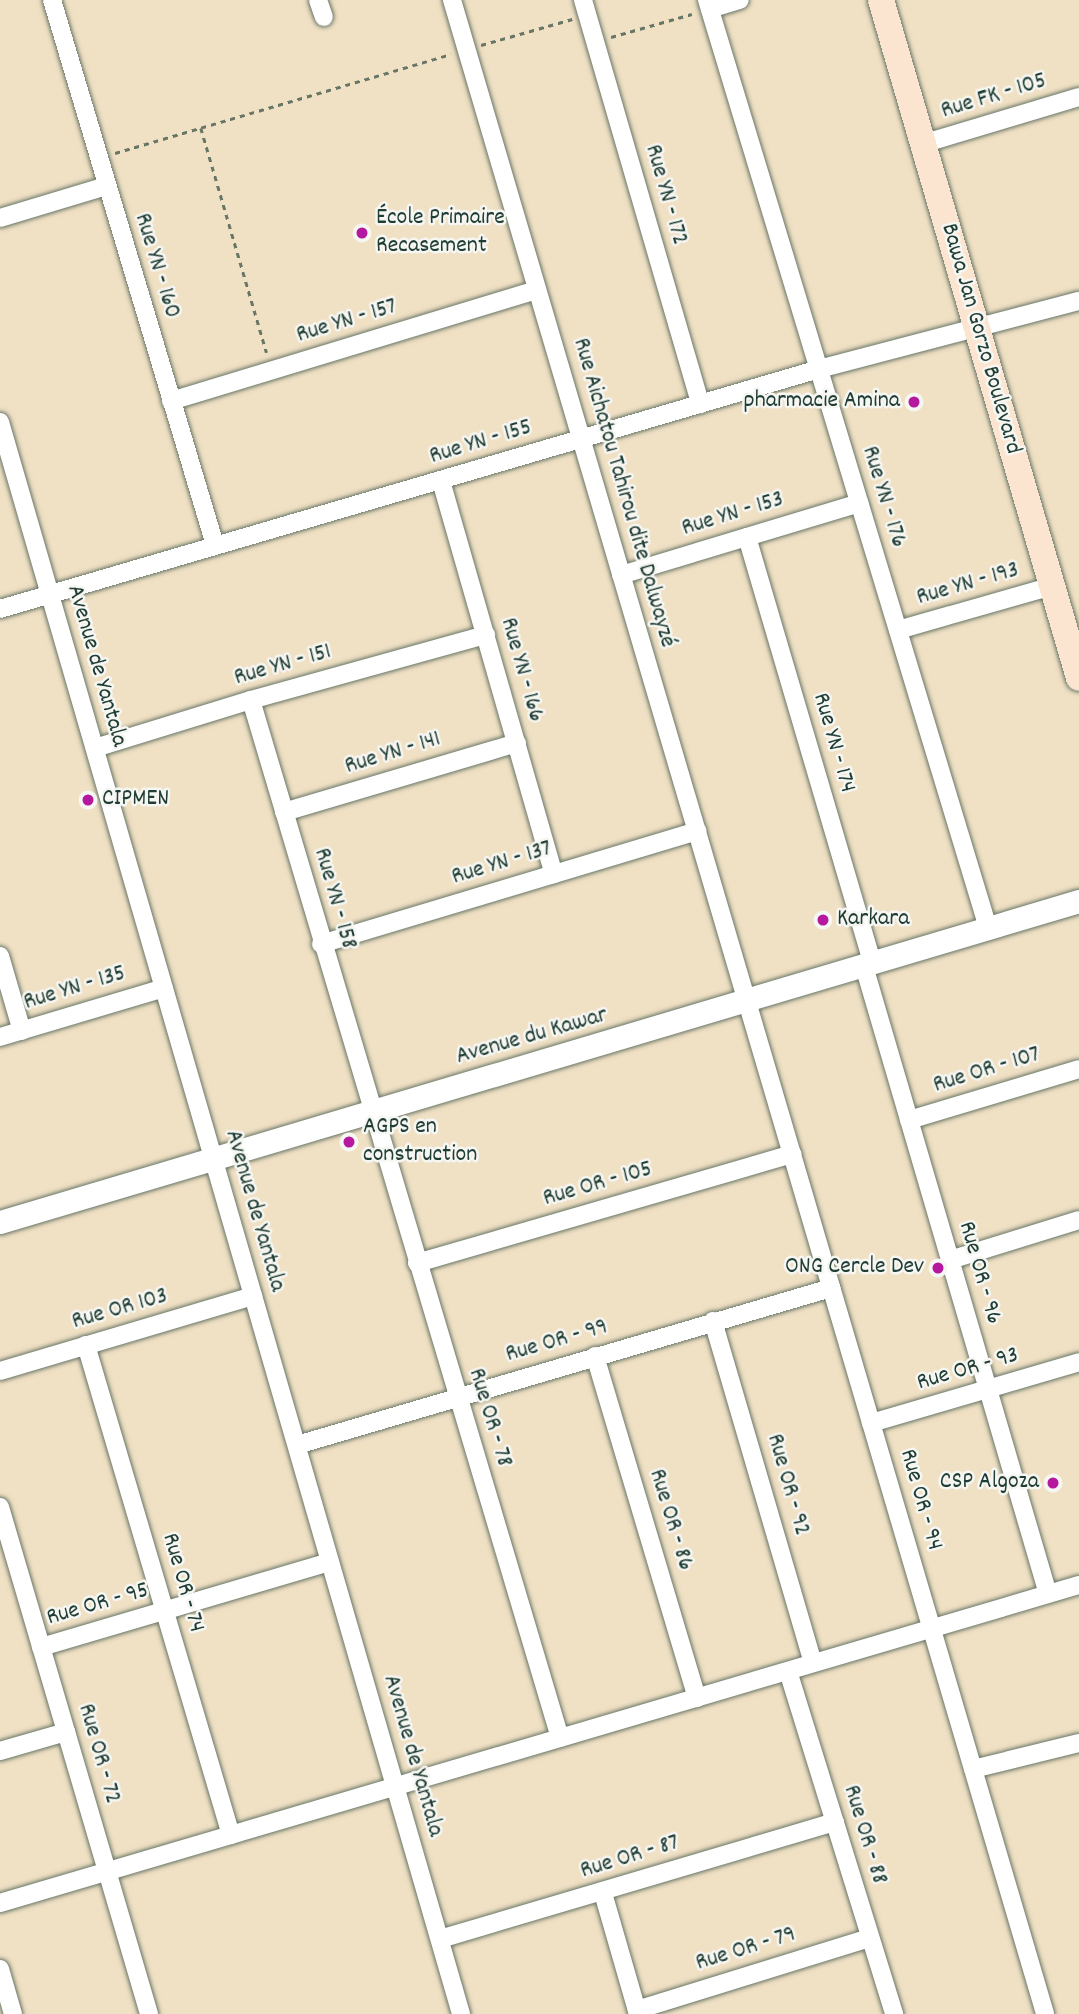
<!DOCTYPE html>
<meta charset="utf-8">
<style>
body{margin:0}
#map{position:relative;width:1079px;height:2014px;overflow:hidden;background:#f0e0c4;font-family:Dekko,sans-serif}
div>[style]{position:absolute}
.path>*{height:2.5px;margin-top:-1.25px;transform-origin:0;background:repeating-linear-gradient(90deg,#687666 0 5px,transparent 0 10px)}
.roads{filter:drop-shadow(0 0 2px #687666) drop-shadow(0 0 2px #687666)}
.minor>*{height:18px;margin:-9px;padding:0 9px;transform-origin:9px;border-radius:9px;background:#fff}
.tertiary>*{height:23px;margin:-11.5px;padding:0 11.5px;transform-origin:11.5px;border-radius:11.5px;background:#fff}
.secondary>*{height:26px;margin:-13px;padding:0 13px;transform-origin:13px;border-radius:13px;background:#fce5d0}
.dots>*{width:19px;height:19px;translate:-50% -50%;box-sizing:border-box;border:4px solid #f6f6f2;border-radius:50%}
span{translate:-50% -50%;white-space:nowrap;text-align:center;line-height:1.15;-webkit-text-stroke:5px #f6f6f2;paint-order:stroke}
.street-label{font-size:24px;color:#1f3d34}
.poi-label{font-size:24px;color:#1f3d34}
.left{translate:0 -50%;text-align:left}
.right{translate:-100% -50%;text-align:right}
</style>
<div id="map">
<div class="path">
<div style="left:611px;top:37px;width:84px;rotate:-15.9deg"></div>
<div style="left:481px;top:45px;width:95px;rotate:-15.9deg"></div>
<div style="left:201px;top:128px;width:234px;rotate:73.7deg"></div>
<div style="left:115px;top:153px;width:350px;rotate:-16.4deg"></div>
</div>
<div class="roads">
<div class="minor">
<div style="left:52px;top:0;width:569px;rotate:73.35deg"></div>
<div style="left:318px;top:0;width:18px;rotate:71deg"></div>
<div style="left:452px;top:0;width:2099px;rotate:73.59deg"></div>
<div style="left:583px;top:0;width:421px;rotate:73.8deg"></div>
<div style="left:707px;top:0;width:970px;rotate:73.15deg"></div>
<div style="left:710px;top:9px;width:31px;rotate:-17deg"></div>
<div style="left:922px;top:144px;width:164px;rotate:-16.7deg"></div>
<div style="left:0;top:218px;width:112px;rotate:-16.7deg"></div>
<div style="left:171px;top:401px;width:382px;rotate:-16.9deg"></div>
<div style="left:0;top:422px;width:1657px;rotate:73.85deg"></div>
<div style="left:441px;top:481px;width:409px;rotate:74deg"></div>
<div style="left:747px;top:537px;width:444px;rotate:73.6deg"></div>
<div style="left:621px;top:575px;width:249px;rotate:-16.8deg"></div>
<div style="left:0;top:609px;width:853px;rotate:-16.33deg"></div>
<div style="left:819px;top:369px;width:269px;rotate:-14.7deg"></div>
<div style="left:898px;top:630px;width:160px;rotate:-15.9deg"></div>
<div style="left:251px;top:700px;width:1083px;rotate:73.42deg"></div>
<div style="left:95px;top:748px;width:163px;rotate:-17.1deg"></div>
<div style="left:251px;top:700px;width:244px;rotate:-15.5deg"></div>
<div style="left:284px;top:812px;width:243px;rotate:-16.5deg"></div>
<div style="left:321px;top:944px;width:393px;rotate:-16.7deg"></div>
<div style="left:0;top:956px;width:78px;rotate:73.7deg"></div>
<div style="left:864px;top:966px;width:654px;rotate:73.67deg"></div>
<div style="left:0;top:1037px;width:171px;rotate:-16.6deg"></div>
<div style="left:909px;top:1120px;width:177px;rotate:-16.7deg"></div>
<div style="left:950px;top:1260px;width:135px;rotate:-17.2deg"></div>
<div style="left:417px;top:1263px;width:391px;rotate:-16.2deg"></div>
<div style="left:713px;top:1321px;width:356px;rotate:73.7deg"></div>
<div style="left:86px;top:1345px;width:511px;rotate:73.52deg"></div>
<div style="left:595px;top:1356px;width:357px;rotate:73.4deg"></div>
<div style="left:0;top:1371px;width:264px;rotate:-16.5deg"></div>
<div style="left:871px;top:1423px;width:217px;rotate:-16.3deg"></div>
<div style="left:297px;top:1445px;width:557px;rotate:-16.38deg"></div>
<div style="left:0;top:1507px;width:528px;rotate:73.62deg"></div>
<div style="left:41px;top:1647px;width:301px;rotate:-16.4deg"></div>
<div style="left:788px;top:1671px;width:359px;rotate:72.8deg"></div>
<div style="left:0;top:1751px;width:69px;rotate:-16.1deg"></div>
<div style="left:973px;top:1769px;width:109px;rotate:-13.8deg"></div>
<div style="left:603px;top:1893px;width:126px;rotate:73.9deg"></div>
<div style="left:0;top:1903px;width:1125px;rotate:-16.42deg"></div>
<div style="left:440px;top:1939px;width:412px;rotate:-16.5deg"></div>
<div style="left:0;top:1969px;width:47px;rotate:73.9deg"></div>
<div style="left:637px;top:2010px;width:244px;rotate:-17.2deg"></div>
</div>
<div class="tertiary">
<div style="left:0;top:1222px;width:1126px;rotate:-16.57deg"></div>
</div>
<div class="secondary">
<div style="left:881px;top:0;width:706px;rotate:73.72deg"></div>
</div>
</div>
<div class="dots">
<div style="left:362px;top:233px;background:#b5179e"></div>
<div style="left:914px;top:402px;background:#b5179e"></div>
<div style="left:88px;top:800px;background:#b5179e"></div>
<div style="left:823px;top:920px;background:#b5179e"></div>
<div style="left:349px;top:1142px;background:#b5179e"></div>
<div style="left:938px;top:1268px;background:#b5179e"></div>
<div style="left:1053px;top:1483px;background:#b5179e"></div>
</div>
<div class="street-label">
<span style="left:994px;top:97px;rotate:-17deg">Rue FK - 105</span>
<span style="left:665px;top:195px;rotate:74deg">Rue YN - 172</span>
<span style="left:156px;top:266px;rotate:73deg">Rue YN - 160</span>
<span style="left:347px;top:322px;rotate:-17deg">Rue YN - 157</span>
<span style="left:980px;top:339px;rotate:74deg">Bawa Jan Gorzo Boulevard</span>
<span style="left:481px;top:443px;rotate:-17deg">Rue YN - 155</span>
<span style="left:623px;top:493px;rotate:74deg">Rue Aichatou Tahirou dite Dalwayzé</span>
<span style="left:883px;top:497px;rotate:73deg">Rue YN - 176</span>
<span style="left:733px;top:515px;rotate:-17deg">Rue YN - 153</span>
<span style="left:968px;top:585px;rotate:-16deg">Rue YN - 193</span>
<span style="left:96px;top:666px;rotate:74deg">Avenue de Yantala</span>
<span style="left:283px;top:666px;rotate:-16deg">Rue YN - 151</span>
<span style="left:521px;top:670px;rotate:74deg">Rue YN - 166</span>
<span style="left:833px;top:743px;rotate:74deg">Rue YN - 174</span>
<span style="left:393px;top:754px;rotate:-17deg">Rue YN - 141</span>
<span style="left:502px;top:864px;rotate:-17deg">Rue YN - 137</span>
<span style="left:334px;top:899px;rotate:74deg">Rue YN - 158</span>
<span style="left:75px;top:989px;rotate:-17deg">Rue YN - 135</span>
<span style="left:532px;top:1037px;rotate:-16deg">Avenue du Kawar</span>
<span style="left:987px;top:1071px;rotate:-17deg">Rue OR - 107</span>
<span style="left:598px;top:1185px;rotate:-16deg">Rue OR - 105</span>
<span style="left:254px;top:1211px;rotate:74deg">Avenue de Yantala</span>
<span style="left:979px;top:1273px;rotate:74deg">Rue OR - 96</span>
<span style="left:120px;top:1310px;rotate:-16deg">Rue OR 103</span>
<span style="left:557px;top:1342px;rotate:-16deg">Rue OR - 99</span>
<span style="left:968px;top:1370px;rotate:-16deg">Rue OR - 93</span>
<span style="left:489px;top:1418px;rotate:73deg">Rue OR - 78</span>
<span style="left:787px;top:1485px;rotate:74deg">Rue OR - 92</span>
<span style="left:920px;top:1500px;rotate:74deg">Rue OR - 94</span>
<span style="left:670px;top:1520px;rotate:73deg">Rue OR - 86</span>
<span style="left:182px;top:1583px;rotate:74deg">Rue OR - 74</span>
<span style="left:98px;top:1605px;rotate:-16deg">Rue OR - 95</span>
<span style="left:98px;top:1754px;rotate:74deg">Rue OR - 72</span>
<span style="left:412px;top:1756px;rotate:74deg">Avenue de Yantala</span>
<span style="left:864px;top:1835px;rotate:73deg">Rue OR - 88</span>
<span style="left:630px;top:1858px;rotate:-17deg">Rue OR - 87</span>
<span style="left:746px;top:1950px;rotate:-17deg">Rue OR - 79</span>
</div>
<div class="poi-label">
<span class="left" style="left:376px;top:233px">École Primaire<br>Recasement</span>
<span class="right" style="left:900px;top:402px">pharmacie Amina</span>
<span class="left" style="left:102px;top:800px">CIPMEN</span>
<span class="left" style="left:837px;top:920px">Karkara</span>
<span class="left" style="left:363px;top:1142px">AGPS en<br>construction</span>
<span class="right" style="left:924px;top:1268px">ONG Cercle Dev</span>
<span class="right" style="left:1039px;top:1483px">CSP Algoza</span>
</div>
</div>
